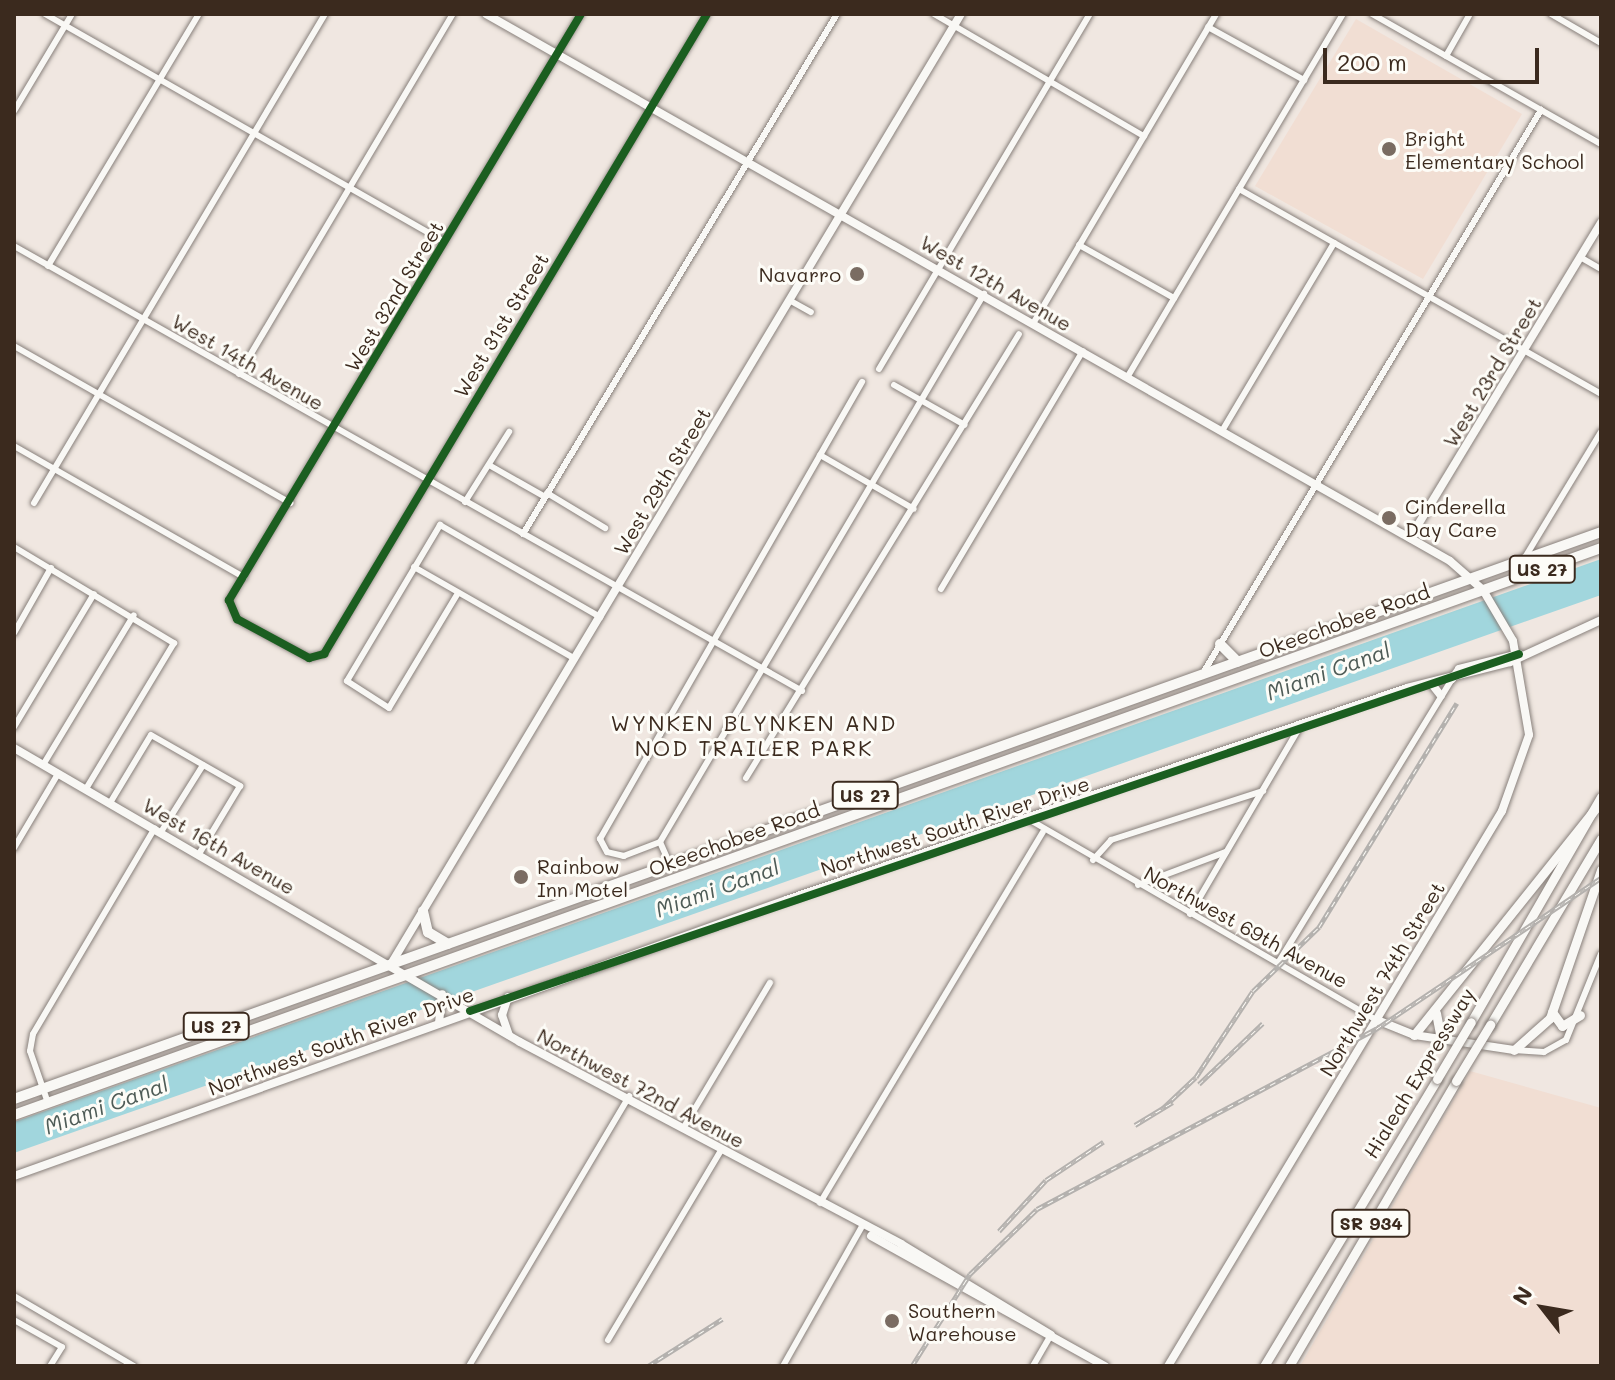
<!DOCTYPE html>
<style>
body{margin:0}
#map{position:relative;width:1615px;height:1380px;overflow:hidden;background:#f0e7e1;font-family:Mali,sans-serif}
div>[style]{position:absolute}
.built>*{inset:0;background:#f1ded3}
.water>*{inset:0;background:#a1d6dd}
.roads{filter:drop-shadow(0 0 2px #88807b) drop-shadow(0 0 2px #88807b)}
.street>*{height:6px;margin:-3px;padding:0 3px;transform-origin:3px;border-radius:3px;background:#f9f8f5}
.secondary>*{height:8px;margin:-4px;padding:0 4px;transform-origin:4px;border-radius:4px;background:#f9f8f5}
.primary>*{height:9px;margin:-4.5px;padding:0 4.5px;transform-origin:4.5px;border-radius:4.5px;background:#f9f8f5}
.highway>*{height:10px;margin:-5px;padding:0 5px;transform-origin:5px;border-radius:5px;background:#f9f8f5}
.rail>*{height:5px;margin-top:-2.5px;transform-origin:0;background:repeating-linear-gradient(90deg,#fdfcf7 0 6px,#b4b1ae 0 12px);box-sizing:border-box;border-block:2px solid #b4b1ae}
.bridges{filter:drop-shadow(0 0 2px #88807b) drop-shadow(0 0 2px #88807b)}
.primary-bridge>*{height:9px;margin:-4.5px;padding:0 4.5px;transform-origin:4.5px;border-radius:4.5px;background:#f9f8f5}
.cycleway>*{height:8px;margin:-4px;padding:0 4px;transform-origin:4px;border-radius:4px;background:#1b5e20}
.dots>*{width:22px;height:22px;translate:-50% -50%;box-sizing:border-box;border:4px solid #fdfcf7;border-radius:50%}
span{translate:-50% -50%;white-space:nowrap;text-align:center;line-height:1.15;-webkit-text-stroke:6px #fdfcf7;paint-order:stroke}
.shield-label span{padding:2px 6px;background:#fdfcf7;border:2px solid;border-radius:6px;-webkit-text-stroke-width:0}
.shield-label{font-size:18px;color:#3b2a1e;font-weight:700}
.poi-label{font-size:20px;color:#3b2a1e}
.left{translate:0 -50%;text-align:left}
.right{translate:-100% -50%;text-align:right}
.street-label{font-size:20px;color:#3b2a1e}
.water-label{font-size:22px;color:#4f5c57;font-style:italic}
.neighbourhood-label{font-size:22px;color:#3b2a1e;letter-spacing:2px}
.frame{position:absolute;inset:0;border:16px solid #3b2a1e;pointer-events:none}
.north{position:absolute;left:1503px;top:1268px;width:80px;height:80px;-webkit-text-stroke:6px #fdfcf7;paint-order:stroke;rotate:301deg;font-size:22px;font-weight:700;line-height:32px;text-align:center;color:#3b2a1e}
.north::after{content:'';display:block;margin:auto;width:28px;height:36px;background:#3b2a1e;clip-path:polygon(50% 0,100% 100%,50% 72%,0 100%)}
.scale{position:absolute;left:1323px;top:48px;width:216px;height:36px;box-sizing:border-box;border:4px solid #3b2a1e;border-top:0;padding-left:10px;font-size:24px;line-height:28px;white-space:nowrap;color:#3b2a1e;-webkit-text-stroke:6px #fdfcf7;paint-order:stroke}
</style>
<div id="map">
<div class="built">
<div style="clip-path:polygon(1356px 19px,1522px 114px,1423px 279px,1255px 186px)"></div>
<div style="clip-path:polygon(1470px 1071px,1601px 1108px,1601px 1366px,1300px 1366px)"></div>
</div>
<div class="water">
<div style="clip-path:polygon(1601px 559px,1601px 595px,14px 1153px,14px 1122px)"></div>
</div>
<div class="roads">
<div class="street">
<div style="left:45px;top:14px;width:460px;rotate:29.7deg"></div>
<div style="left:581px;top:14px;width:684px;rotate:120.99deg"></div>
<div style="left:229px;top:600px;width:21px;rotate:67deg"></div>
<div style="left:237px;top:619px;width:82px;rotate:28.4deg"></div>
<div style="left:309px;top:658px;width:16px;rotate:-15deg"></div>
<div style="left:324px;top:654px;width:746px;rotate:-59.1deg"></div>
<div style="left:934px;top:14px;width:243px;rotate:30.2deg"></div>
<div style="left:1372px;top:14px;width:263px;rotate:29.6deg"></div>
<div style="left:1551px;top:14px;width:58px;rotate:30.1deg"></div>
<div style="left:1208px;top:27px;width:110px;rotate:28.9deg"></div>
<div style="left:1446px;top:56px;width:48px;rotate:-60.3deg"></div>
<div style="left:14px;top:111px;width:113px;rotate:-59.1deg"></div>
<div style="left:1239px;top:189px;width:416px;rotate:29.5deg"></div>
<div style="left:1079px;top:245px;width:109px;rotate:29.2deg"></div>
<div style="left:14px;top:246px;width:905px;rotate:29.45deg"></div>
<div style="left:1580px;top:257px;width:24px;rotate:30deg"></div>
<div style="left:48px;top:266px;width:294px;rotate:-59.1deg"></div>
<div style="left:789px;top:300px;width:25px;rotate:29deg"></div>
<div style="left:1034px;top:322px;width:358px;rotate:-59.4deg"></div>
<div style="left:14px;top:346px;width:318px;rotate:29.6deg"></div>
<div style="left:879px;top:369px;width:413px;rotate:-59.3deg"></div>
<div style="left:239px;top:374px;width:419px;rotate:-59.3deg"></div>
<div style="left:1128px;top:376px;width:421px;rotate:-59.3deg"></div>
<div style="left:894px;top:385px;width:81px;rotate:29.4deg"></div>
<div style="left:1222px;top:431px;width:219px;rotate:-59.2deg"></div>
<div style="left:14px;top:446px;width:265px;rotate:29.7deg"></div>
<div style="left:820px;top:455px;width:108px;rotate:29.9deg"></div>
<div style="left:489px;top:465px;width:64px;rotate:29.7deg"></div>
<div style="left:547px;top:493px;width:68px;rotate:31.1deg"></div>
<div style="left:465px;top:502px;width:83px;rotate:-57.8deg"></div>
<div style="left:34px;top:503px;width:569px;rotate:-59.24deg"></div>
<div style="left:523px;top:534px;width:607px;rotate:-58.87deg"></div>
<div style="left:14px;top:547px;width:187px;rotate:31deg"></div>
<div style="left:174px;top:643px;width:170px;rotate:121.1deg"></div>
<div style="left:1524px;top:559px;width:149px;rotate:-58.8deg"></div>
<div style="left:414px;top:567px;width:185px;rotate:29.7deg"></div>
<div style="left:941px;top:589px;width:277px;rotate:-59.2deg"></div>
<div style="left:458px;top:593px;width:134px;rotate:121deg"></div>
<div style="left:389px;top:708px;width:50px;rotate:-147.3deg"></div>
<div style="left:347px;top:681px;width:182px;rotate:-59.2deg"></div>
<div style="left:440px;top:525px;width:185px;rotate:29.9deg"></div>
<div style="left:14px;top:633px;width:75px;rotate:-60.4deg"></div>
<div style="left:1203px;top:673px;width:657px;rotate:-59.02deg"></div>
<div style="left:14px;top:727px;width:155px;rotate:-59deg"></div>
<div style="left:43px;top:765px;width:175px;rotate:-58.8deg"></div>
<div style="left:746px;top:778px;width:521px;rotate:-58.41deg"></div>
<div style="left:110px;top:803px;width:79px;rotate:-58.9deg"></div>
<div style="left:151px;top:735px;width:103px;rotate:29.8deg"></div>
<div style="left:240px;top:786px;width:79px;rotate:121.1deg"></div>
<div style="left:1030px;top:820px;width:401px;rotate:30deg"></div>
<div style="left:161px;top:832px;width:79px;rotate:-57.9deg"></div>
<div style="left:660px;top:842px;width:637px;rotate:-59.41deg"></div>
<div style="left:660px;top:842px;width:39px;rotate:159deg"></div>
<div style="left:624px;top:856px;width:17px;rotate:-167deg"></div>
<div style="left:607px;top:852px;width:15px;rotate:-118deg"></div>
<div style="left:600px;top:839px;width:527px;rotate:-60.17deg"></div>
<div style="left:660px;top:842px;width:24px;rotate:66deg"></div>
<div style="left:14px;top:848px;width:86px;rotate:-59.3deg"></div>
<div style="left:1093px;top:860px;width:27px;rotate:-48deg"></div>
<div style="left:1111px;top:840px;width:160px;rotate:-17.9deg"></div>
<div style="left:1138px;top:885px;width:94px;rotate:-20.6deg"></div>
<div style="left:1190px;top:914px;width:219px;rotate:-59.6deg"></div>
<div style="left:1278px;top:963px;width:333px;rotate:-58.5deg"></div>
<div style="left:1514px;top:1050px;width:30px;rotate:4deg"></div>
<div style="left:1544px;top:1052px;width:25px;rotate:-29deg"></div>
<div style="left:1566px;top:1040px;width:93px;rotate:-67.9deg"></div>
<div style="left:48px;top:1103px;width:55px;rotate:-109.1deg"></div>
<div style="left:30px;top:1051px;width:17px;rotate:-80deg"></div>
<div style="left:33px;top:1034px;width:239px;rotate:-59.4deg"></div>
<div style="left:684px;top:1127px;width:168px;rotate:-59.2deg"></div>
<div style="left:820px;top:1203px;width:433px;rotate:-59deg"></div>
<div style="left:14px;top:1296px;width:139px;rotate:30.3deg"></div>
<div style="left:14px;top:1320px;width:55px;rotate:29.4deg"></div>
<div style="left:62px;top:1347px;width:22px;rotate:122deg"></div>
<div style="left:608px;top:1340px;width:222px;rotate:-59.2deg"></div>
<div style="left:469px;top:1366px;width:314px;rotate:-59.3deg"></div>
<div style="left:783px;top:1366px;width:159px;rotate:-60.5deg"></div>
<div style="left:1033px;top:1366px;width:36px;rotate:-60deg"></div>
</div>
<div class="secondary">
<div style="left:486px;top:14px;width:1108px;rotate:29.57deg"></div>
<div style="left:1450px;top:561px;width:44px;rotate:41.3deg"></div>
<div style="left:1483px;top:590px;width:59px;rotate:59.5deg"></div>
<div style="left:1513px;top:641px;width:95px;rotate:80.3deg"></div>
<div style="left:1529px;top:735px;width:81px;rotate:109.6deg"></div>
<div style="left:1502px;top:811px;width:648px;rotate:121.04deg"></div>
<div style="left:1410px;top:538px;width:369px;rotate:-58.8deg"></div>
<div style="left:1452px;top:679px;width:12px;rotate:-55deg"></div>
<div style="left:1459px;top:669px;width:62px;rotate:-14deg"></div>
<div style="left:1431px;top:683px;width:16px;rotate:52deg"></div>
<div style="left:14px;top:748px;width:585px;rotate:30.16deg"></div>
<div style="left:520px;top:1042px;width:431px;rotate:27.9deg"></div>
<div style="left:901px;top:1244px;width:175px;rotate:31.2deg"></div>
<div style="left:391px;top:964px;width:1108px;rotate:-59.04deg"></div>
<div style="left:508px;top:997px;width:19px;rotate:108deg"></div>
<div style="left:502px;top:1015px;width:21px;rotate:71deg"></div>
<div style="left:1377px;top:1020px;width:40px;rotate:22deg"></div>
<div style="left:1414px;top:1035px;width:101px;rotate:8.5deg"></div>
<div style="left:439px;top:1023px;width:29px;rotate:-84deg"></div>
<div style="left:14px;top:1176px;width:820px;rotate:-19.67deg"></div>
<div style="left:786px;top:900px;width:656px;rotate:-18.85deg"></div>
<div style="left:1407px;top:688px;width:106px;rotate:-14.2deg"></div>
<div style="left:1510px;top:662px;width:100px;rotate:-24.8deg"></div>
<div style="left:871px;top:1236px;width:268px;rotate:29.1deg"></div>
</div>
<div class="primary">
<div style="left:1552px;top:1012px;width:17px;rotate:54deg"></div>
<div style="left:1562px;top:1026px;width:21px;rotate:-31deg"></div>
<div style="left:1436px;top:1013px;width:26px;rotate:79deg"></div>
<div style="left:1471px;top:1022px;width:260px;rotate:-60deg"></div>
<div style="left:1490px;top:1025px;width:217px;rotate:-59.2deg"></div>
<div style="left:1414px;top:1035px;width:290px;rotate:-51.3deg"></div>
<div style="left:1514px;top:1050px;width:48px;rotate:-41.6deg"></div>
<div style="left:1550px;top:1018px;width:157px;rotate:-71deg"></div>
<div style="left:1264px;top:1366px;width:335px;rotate:-58.9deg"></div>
<div style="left:1289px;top:1366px;width:330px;rotate:-59.6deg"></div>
</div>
<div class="highway">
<div style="left:1220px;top:644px;width:25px;rotate:45deg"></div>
<div style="left:423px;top:911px;width:22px;rotate:77deg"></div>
<div style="left:428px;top:932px;width:23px;rotate:31deg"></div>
<div style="left:14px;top:1099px;width:1685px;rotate:-19.66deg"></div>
<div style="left:14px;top:1115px;width:1685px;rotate:-19.66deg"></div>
</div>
</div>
<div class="rail">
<div style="left:1199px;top:1084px;width:88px;rotate:-43.6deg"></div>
<div style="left:1163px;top:1108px;width:45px;rotate:-43.2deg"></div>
<div style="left:1196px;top:1077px;width:103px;rotate:-56.5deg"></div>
<div style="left:1253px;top:991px;width:92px;rotate:-44.1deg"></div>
<div style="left:1319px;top:927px;width:263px;rotate:-58.4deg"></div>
<div style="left:1135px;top:1125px;width:44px;rotate:-31.2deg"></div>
<div style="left:999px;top:1231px;width:69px;rotate:-47.3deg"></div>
<div style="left:1046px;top:1180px;width:69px;rotate:-33.7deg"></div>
<div style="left:648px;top:1366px;width:88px;rotate:-32.4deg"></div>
<div style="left:912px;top:1366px;width:109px;rotate:-57.8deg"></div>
<div style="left:970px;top:1274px;width:93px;rotate:-44.1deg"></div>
<div style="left:1037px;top:1209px;width:384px;rotate:-28deg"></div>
<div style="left:1376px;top:1029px;width:271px;rotate:-33.9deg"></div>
</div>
<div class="bridges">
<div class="primary-bridge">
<div style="left:1437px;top:1079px;width:66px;rotate:-59.2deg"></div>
<div style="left:1456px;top:1081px;width:66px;rotate:-58.7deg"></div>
</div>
</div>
<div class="cycleway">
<div style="left:581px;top:14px;width:684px;rotate:120.99deg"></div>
<div style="left:229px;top:600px;width:21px;rotate:67deg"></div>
<div style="left:237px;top:619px;width:82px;rotate:28.4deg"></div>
<div style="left:309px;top:658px;width:16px;rotate:-15deg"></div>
<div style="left:324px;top:654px;width:746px;rotate:-59.1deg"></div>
<div style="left:470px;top:1011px;width:1108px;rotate:-18.79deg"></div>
</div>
<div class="dots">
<div style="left:1389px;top:149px;background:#7a6c62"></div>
<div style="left:857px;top:274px;background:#7a6c62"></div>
<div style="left:1389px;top:518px;background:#7a6c62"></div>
<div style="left:521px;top:877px;background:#7a6c62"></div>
<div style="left:892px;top:1321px;background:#7a6c62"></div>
</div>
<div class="shield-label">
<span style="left:1542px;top:569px">US 27</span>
<span style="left:865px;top:795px">US 27</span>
<span style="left:216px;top:1026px">US 27</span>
<span style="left:1371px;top:1223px">SR 934</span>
</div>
<div class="poi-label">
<span class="left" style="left:1405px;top:150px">Bright<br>Elementary School</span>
<span class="right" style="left:841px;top:274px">Navarro</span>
<span class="left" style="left:1405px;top:518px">Cinderella<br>Day Care</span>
<span class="left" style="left:537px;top:878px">Rainbow<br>Inn Motel</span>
<span class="left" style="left:908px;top:1322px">Southern<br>Warehouse</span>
</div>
<div class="street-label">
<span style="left:996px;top:283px;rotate:30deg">West 12th Avenue</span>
<span style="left:394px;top:296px;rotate:-59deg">West 32nd Street</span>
<span style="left:501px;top:325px;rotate:-59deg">West 31st Street</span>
<span style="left:248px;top:362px;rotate:30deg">West 14th Avenue</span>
<span style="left:1492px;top:372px;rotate:-59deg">West 23rd Street</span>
<span style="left:662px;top:481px;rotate:-59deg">West 29th Street</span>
<span style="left:1344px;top:621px;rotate:-20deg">Okeechobee Road</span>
<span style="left:955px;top:826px;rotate:-18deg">Northwest South River Drive</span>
<span style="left:734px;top:839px;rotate:-20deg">Okeechobee Road</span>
<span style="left:219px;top:846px;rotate:30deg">West 16th Avenue</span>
<span style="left:1246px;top:927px;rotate:29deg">Northwest 69th Avenue</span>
<span style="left:1382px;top:979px;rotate:-59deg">Northwest 74th Street</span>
<span style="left:341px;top:1041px;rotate:-20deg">Northwest South River Drive</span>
<span style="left:1419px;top:1073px;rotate:-59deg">Hialeah Expressway</span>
<span style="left:641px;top:1088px;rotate:28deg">Northwest 72nd Avenue</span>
</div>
<div class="water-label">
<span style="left:1328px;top:671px;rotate:-20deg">Miami Canal</span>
<span style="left:717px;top:888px;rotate:-20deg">Miami Canal</span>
<span style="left:106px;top:1105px;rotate:-20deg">Miami Canal</span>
</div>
<div class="neighbourhood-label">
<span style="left:754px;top:735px">WYNKEN BLYNKEN AND<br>NOD TRAILER PARK</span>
</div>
<div class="frame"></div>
<div class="north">N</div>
<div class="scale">200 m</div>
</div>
